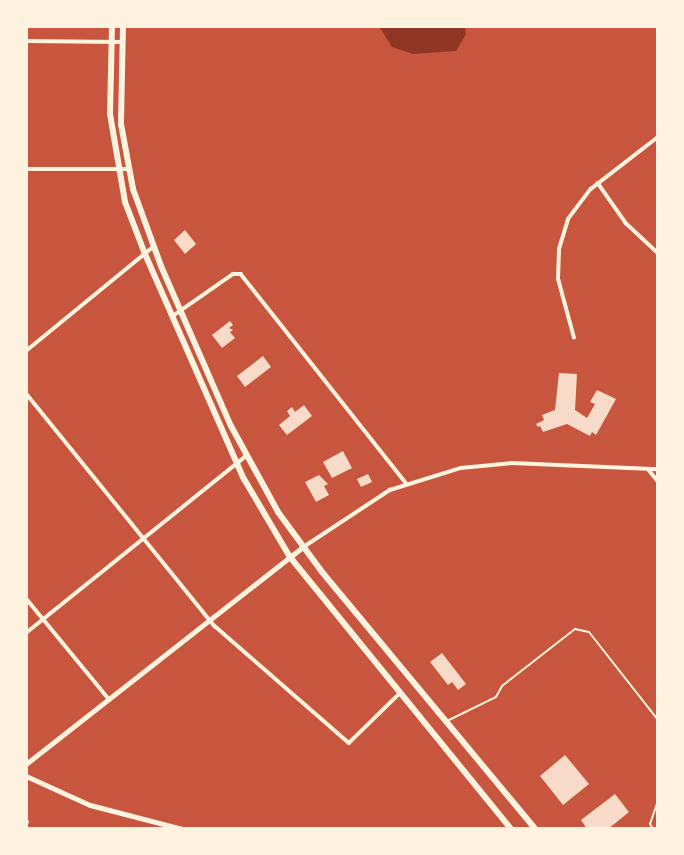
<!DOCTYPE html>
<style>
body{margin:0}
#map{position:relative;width:684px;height:855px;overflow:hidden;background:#c8553d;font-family:Montserrat,sans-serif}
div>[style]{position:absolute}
.water>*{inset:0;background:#8f3625}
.building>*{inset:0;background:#f7dbc8}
.service>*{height:2px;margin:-1px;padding:0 1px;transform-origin:1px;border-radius:1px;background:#fff3e0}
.minor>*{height:3.5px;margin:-1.75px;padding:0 1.75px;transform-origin:1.75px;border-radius:1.75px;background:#fff3e0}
.tertiary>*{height:4.5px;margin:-2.25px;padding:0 2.25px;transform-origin:2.25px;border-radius:2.25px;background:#fff3e0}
.secondary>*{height:5px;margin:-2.5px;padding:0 2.5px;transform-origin:2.5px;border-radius:2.5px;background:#fff3e0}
.primary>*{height:6px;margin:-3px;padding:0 3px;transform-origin:3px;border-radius:3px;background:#fff3e0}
span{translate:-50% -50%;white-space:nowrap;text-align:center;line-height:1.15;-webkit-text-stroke:5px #fff3e0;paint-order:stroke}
.frame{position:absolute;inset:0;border:28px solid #fff3e0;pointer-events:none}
</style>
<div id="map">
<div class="water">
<div style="clip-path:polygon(379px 26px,465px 26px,466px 34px,456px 51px,413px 54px,392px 47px)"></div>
</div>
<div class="building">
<div style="clip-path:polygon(185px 230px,196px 244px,185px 254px,174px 240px)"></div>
<div style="clip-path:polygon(230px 321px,233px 325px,229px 328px,233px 330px,230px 332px,235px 338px,222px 348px,212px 335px)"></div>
<div style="clip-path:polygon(263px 356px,271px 367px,245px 387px,237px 376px)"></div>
<div style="clip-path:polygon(559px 373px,577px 374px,575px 410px,587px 418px,595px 404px,590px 402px,597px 390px,616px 399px,596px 435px,592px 432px,590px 436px,567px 424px,543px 432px,540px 426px,538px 427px,536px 424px,544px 420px,542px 415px,555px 410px)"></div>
<div style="clip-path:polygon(304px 405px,312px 416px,287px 435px,279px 425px,290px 416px,287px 411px,292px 407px,295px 412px)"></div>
<div style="clip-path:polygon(343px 451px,352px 468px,332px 478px,323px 462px)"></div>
<div style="clip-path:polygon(368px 474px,372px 482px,361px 487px,357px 479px)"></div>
<div style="clip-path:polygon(319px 475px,328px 484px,324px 486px,329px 495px,316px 502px,305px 482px)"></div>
<div style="clip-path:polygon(442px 653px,466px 684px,458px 690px,452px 682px,448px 685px,430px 662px)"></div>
<div style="clip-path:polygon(565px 755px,589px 784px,563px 805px,540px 776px)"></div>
<div style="clip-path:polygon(615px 794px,629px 812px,608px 829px,587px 829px,581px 820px)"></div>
</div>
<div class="service">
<div style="left:449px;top:720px;width:52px;rotate:-26.1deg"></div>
<div style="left:496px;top:697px;width:13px;rotate:-61deg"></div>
<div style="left:502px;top:686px;width:93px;rotate:-38deg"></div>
<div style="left:575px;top:629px;width:14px;rotate:12deg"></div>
<div style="left:589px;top:632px;width:112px;rotate:51.9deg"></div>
<div style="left:653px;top:829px;width:6px;rotate:-121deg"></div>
<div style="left:650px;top:824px;width:24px;rotate:-71deg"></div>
</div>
<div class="minor">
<div style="left:26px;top:41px;width:95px;rotate:0.6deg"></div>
<div style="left:26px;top:169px;width:102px"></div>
<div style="left:598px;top:183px;width:49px;rotate:55deg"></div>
<div style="left:626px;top:223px;width:44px;rotate:43.2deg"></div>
<div style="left:173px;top:316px;width:73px;rotate:-35deg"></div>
<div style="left:233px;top:274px;width:8px"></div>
<div style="left:241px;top:274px;width:266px;rotate:51.7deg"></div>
<div style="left:574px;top:338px;width:61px;rotate:-105.2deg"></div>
<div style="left:558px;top:279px;width:30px;rotate:-88deg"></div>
<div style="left:559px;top:249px;width:31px;rotate:-73deg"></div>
<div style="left:568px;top:219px;width:38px;rotate:-53deg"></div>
<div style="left:591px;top:189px;width:85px;rotate:-37.8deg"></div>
<div style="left:26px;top:351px;width:164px;rotate:-39.3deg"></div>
<div style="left:26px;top:393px;width:300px;rotate:51deg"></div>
<div style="left:215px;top:626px;width:178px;rotate:41.1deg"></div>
<div style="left:349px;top:743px;width:70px;rotate:-44.4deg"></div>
<div style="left:649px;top:470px;width:14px;rotate:51deg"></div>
<div style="left:305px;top:546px;width:102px;rotate:-33.4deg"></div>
<div style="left:390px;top:490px;width:74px;rotate:-17.2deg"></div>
<div style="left:461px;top:468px;width:51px;rotate:-5.6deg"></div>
<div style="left:512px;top:463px;width:146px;rotate:2.4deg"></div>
<div style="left:26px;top:598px;width:131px;rotate:50.6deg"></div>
<div style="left:26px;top:633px;width:284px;rotate:-38.8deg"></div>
</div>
<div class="tertiary">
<div style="left:26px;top:764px;width:352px;rotate:-38.1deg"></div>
<div style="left:26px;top:822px;width:1px"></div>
</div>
<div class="secondary">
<div style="left:26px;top:776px;width:70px;rotate:24.4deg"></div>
<div style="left:90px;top:805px;width:95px;rotate:14.6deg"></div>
</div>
<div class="primary">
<div style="left:112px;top:26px;width:88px;rotate:91.3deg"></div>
<div style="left:110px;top:114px;width:89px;rotate:80.3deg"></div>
<div style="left:125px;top:202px;width:56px;rotate:69deg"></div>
<div style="left:145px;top:254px;width:246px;rotate:66.3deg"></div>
<div style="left:244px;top:479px;width:91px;rotate:59.5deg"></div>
<div style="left:290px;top:557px;width:350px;rotate:50.9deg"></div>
<div style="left:123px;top:26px;width:98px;rotate:91.2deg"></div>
<div style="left:121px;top:124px;width:66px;rotate:79.5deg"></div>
<div style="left:133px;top:189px;width:82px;rotate:70deg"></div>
<div style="left:161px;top:266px;width:175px;rotate:66.4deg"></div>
<div style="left:231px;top:426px;width:98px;rotate:61.3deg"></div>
<div style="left:278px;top:512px;width:74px;rotate:53.7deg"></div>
<div style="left:322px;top:572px;width:334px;rotate:50.3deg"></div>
</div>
<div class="frame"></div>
</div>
